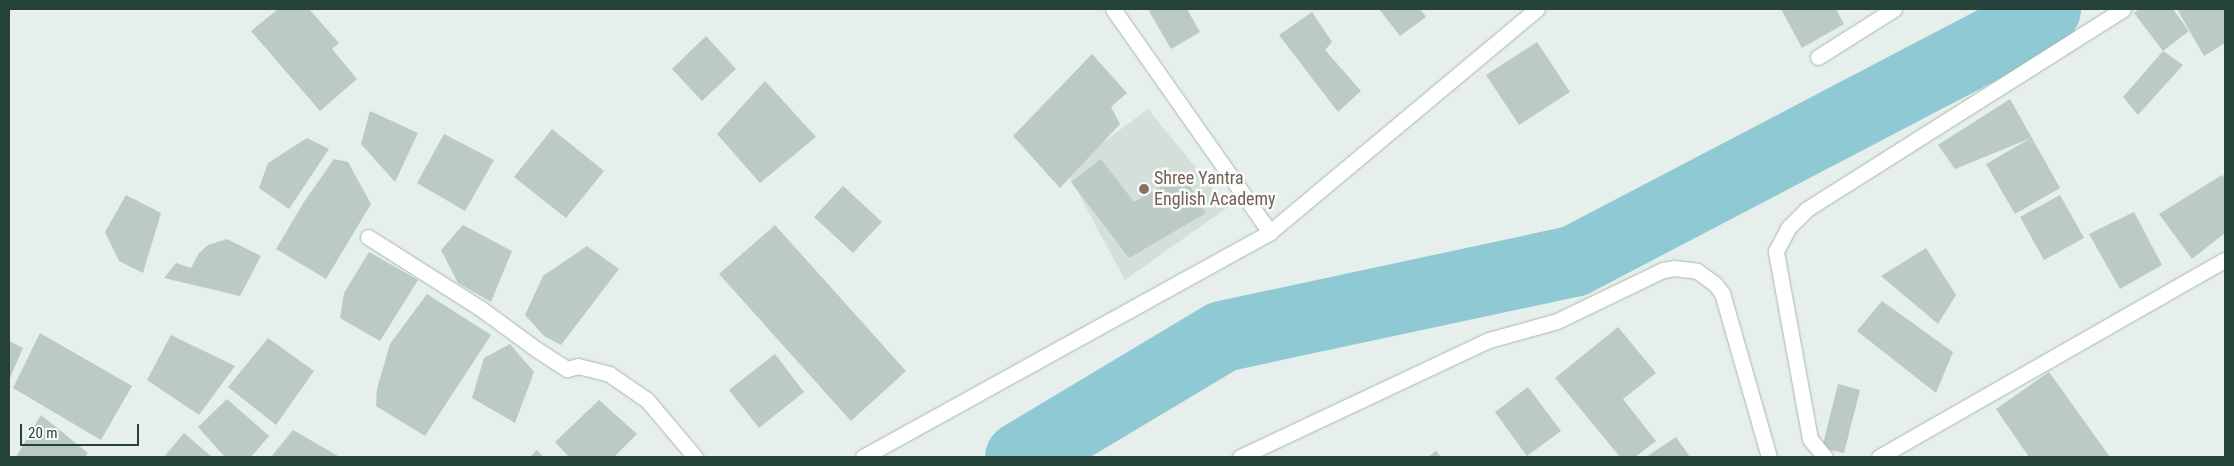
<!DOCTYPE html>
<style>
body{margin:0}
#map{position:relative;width:2234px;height:466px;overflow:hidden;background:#e6efeb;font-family:"Roboto Condensed",sans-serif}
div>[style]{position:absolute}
.built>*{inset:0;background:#d4dfda}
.river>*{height:71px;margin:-35.5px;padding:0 35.5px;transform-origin:35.5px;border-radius:35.5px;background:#8ec9d4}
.building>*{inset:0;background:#bbcac4}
.roads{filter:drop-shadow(0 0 1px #a8b8b2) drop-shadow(0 0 1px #a8b8b2)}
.street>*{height:15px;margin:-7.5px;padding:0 7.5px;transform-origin:7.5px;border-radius:7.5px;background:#fff}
.secondary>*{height:15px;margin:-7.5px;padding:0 7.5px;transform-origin:7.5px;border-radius:7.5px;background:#fff}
.dots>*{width:14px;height:14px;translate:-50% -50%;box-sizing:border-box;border:2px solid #f7fbf9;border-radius:50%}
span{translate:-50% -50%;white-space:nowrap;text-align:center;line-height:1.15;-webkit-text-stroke:5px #f7fbf9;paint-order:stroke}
.education-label{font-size:18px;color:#785e54}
.left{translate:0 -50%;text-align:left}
.frame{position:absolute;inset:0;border:10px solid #24423a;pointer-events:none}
.scale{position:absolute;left:20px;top:424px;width:119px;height:22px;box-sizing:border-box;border:2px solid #24423a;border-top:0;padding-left:6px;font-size:15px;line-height:18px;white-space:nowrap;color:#24423a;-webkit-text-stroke:4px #f7fbf9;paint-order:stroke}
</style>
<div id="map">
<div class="built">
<div style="clip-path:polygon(1148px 109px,1228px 207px,1125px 280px,1066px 170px)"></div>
</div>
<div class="river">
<div style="left:1020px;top:457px;width:235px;rotate:-30.9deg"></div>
<div style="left:1222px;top:336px;width:359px;rotate:-12.1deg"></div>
<div style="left:1573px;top:261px;width:516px;rotate:-27.61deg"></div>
<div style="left:2030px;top:22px;width:20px;rotate:-41deg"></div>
</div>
<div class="building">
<div style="clip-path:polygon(278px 9px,309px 9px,339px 43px,332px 49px,357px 79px,320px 111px,251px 31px)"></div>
<div style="clip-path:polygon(1153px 9px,1187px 9px,1200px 32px,1171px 49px,1149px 11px)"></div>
<div style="clip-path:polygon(1379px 9px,1420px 9px,1426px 17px,1400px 36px)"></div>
<div style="clip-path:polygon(1781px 9px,1836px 9px,1844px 24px,1802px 48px)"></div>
<div style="clip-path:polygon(2139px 9px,2173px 9px,2189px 31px,2163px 51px,2134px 13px)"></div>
<div style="clip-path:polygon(2177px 9px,2225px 9px,2225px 43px,2204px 56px)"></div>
<div style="clip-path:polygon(1312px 12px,1332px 42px,1325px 50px,1361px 91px,1338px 112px,1279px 35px)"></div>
<div style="clip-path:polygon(706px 36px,736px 69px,702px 101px,672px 69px)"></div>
<div style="clip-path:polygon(1537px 42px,1570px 92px,1519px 125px,1486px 75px)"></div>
<div style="clip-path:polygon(2163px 51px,2183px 65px,2138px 115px,2123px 97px)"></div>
<div style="clip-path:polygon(1092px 54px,1127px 93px,1111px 107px,1120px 124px,1060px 188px,1013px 136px)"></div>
<div style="clip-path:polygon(765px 81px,816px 137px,760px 183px,717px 134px)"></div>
<div style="clip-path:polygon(2010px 99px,2060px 188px,2015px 214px,1986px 164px,2031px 138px,1955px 169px,1938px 145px)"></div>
<div style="clip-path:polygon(370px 111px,418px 133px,395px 182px,361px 144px)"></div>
<div style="clip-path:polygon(552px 129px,604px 171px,566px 218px,514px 177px)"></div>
<div style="clip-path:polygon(444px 134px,494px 160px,465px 211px,417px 183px)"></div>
<div style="clip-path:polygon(307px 138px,329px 149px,289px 209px,259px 188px,268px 163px)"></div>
<div style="clip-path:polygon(334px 159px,348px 162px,371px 204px,326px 279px,276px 249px,304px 202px)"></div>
<div style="clip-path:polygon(1101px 159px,1134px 202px,1183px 174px,1206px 213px,1129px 258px,1071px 182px)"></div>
<div style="clip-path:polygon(2222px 175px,2225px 178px,2225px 233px,2192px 259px,2159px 214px)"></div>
<div style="clip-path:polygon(843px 186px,882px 222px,853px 253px,814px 217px)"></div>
<div style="clip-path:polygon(126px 195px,161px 213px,143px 273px,119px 261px,105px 232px)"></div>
<div style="clip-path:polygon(2060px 195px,2084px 238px,2044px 260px,2020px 217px)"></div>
<div style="clip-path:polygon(2134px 212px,2162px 265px,2120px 289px,2089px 234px)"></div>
<div style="clip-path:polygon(463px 225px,512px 251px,491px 302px,458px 283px,441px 250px)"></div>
<div style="clip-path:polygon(775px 225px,906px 371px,851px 421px,719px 274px)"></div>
<div style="clip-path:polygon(227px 239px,261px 256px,240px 296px,164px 278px,176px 263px,191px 268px,199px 253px,208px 245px)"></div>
<div style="clip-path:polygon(587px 246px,619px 269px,561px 345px,544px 336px,525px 315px,543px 276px)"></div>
<div style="clip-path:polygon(1926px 248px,1956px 295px,1938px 324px,1881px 276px)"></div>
<div style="clip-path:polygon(369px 252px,418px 280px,380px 341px,340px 318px,344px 293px)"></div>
<div style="clip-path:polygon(427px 294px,491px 335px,425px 436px,376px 406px,377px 389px,390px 344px)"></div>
<div style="clip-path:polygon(1882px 301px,1953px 352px,1936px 393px,1857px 331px)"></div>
<div style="clip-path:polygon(1618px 327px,1656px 373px,1623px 399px,1656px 441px,1635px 457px,1620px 457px,1555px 378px)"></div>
<div style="clip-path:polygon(40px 333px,132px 386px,101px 440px,13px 388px)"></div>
<div style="clip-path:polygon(171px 335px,235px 366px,199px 415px,147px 380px)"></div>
<div style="clip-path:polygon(268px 338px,314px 371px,276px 425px,228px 387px)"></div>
<div style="clip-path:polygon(9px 341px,23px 348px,9px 380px)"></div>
<div style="clip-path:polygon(510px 344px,534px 372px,515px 423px,472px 398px,484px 358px)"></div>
<div style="clip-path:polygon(775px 354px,804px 392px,759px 428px,729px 390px)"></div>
<div style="clip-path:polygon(2049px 372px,2110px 457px,2029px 457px,1996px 409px)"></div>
<div style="clip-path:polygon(1838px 384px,1860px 390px,1844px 453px,1822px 448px)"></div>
<div style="clip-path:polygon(1528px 387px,1561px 431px,1527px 456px,1495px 412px)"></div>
<div style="clip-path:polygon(227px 399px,269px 436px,251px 457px,225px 457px,198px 427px)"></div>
<div style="clip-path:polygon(599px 400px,637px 434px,614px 457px,569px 457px,555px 442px)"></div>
<div style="clip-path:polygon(41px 415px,88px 453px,85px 457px,16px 457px)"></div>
<div style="clip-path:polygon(293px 430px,338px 456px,271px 457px)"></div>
<div style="clip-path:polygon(184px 433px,212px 457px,164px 457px)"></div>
<div style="clip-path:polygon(1676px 437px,1690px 457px,1646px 457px)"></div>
<div style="clip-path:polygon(537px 450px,543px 457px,530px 457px)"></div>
<div style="clip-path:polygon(1436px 451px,1441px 457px,1428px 457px)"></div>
</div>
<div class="roads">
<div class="street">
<div style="left:1113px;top:9px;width:273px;rotate:54.9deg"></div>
<div style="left:1818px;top:57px;width:90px;rotate:-32.3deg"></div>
<div style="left:368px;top:237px;width:133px;rotate:32.4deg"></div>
<div style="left:480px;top:308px;width:69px;rotate:36.2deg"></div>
<div style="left:536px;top:349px;width:37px;rotate:33deg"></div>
<div style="left:567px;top:369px;width:11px;rotate:-15deg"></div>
<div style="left:578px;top:366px;width:32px;rotate:14deg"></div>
<div style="left:609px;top:374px;width:46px;rotate:34.4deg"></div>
<div style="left:647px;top:400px;width:75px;rotate:49.9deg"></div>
<div style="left:1240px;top:457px;width:275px;rotate:-25.2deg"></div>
<div style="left:1489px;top:340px;width:71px;rotate:-15.6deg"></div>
<div style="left:1557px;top:321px;width:118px;rotate:-25.7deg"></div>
<div style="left:1663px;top:270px;width:11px;rotate:-10deg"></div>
<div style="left:1674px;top:268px;width:23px;rotate:7deg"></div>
<div style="left:1697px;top:271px;width:22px;rotate:36deg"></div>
<div style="left:1715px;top:284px;width:11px;rotate:52deg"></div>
<div style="left:1722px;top:293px;width:171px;rotate:74deg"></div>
<div style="left:1825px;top:457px;width:23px;rotate:-130deg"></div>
<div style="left:1810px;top:439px;width:191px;rotate:-100.3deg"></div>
<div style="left:1776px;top:251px;width:27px;rotate:-62deg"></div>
<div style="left:1789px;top:227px;width:25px;rotate:-45deg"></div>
<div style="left:1807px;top:209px;width:374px;rotate:-32.3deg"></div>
<div style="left:1879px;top:457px;width:398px;rotate:-29.7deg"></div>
</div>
<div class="secondary">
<div style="left:863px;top:457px;width:465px;rotate:-28.9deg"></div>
<div style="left:1270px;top:232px;width:348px;rotate:-39.9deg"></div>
</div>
</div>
<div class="dots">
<div style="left:1144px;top:189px;background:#8d6e63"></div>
</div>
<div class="education-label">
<span class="left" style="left:1154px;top:189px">Shree Yantra<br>English Academy</span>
</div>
<div class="frame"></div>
<div class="scale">20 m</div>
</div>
